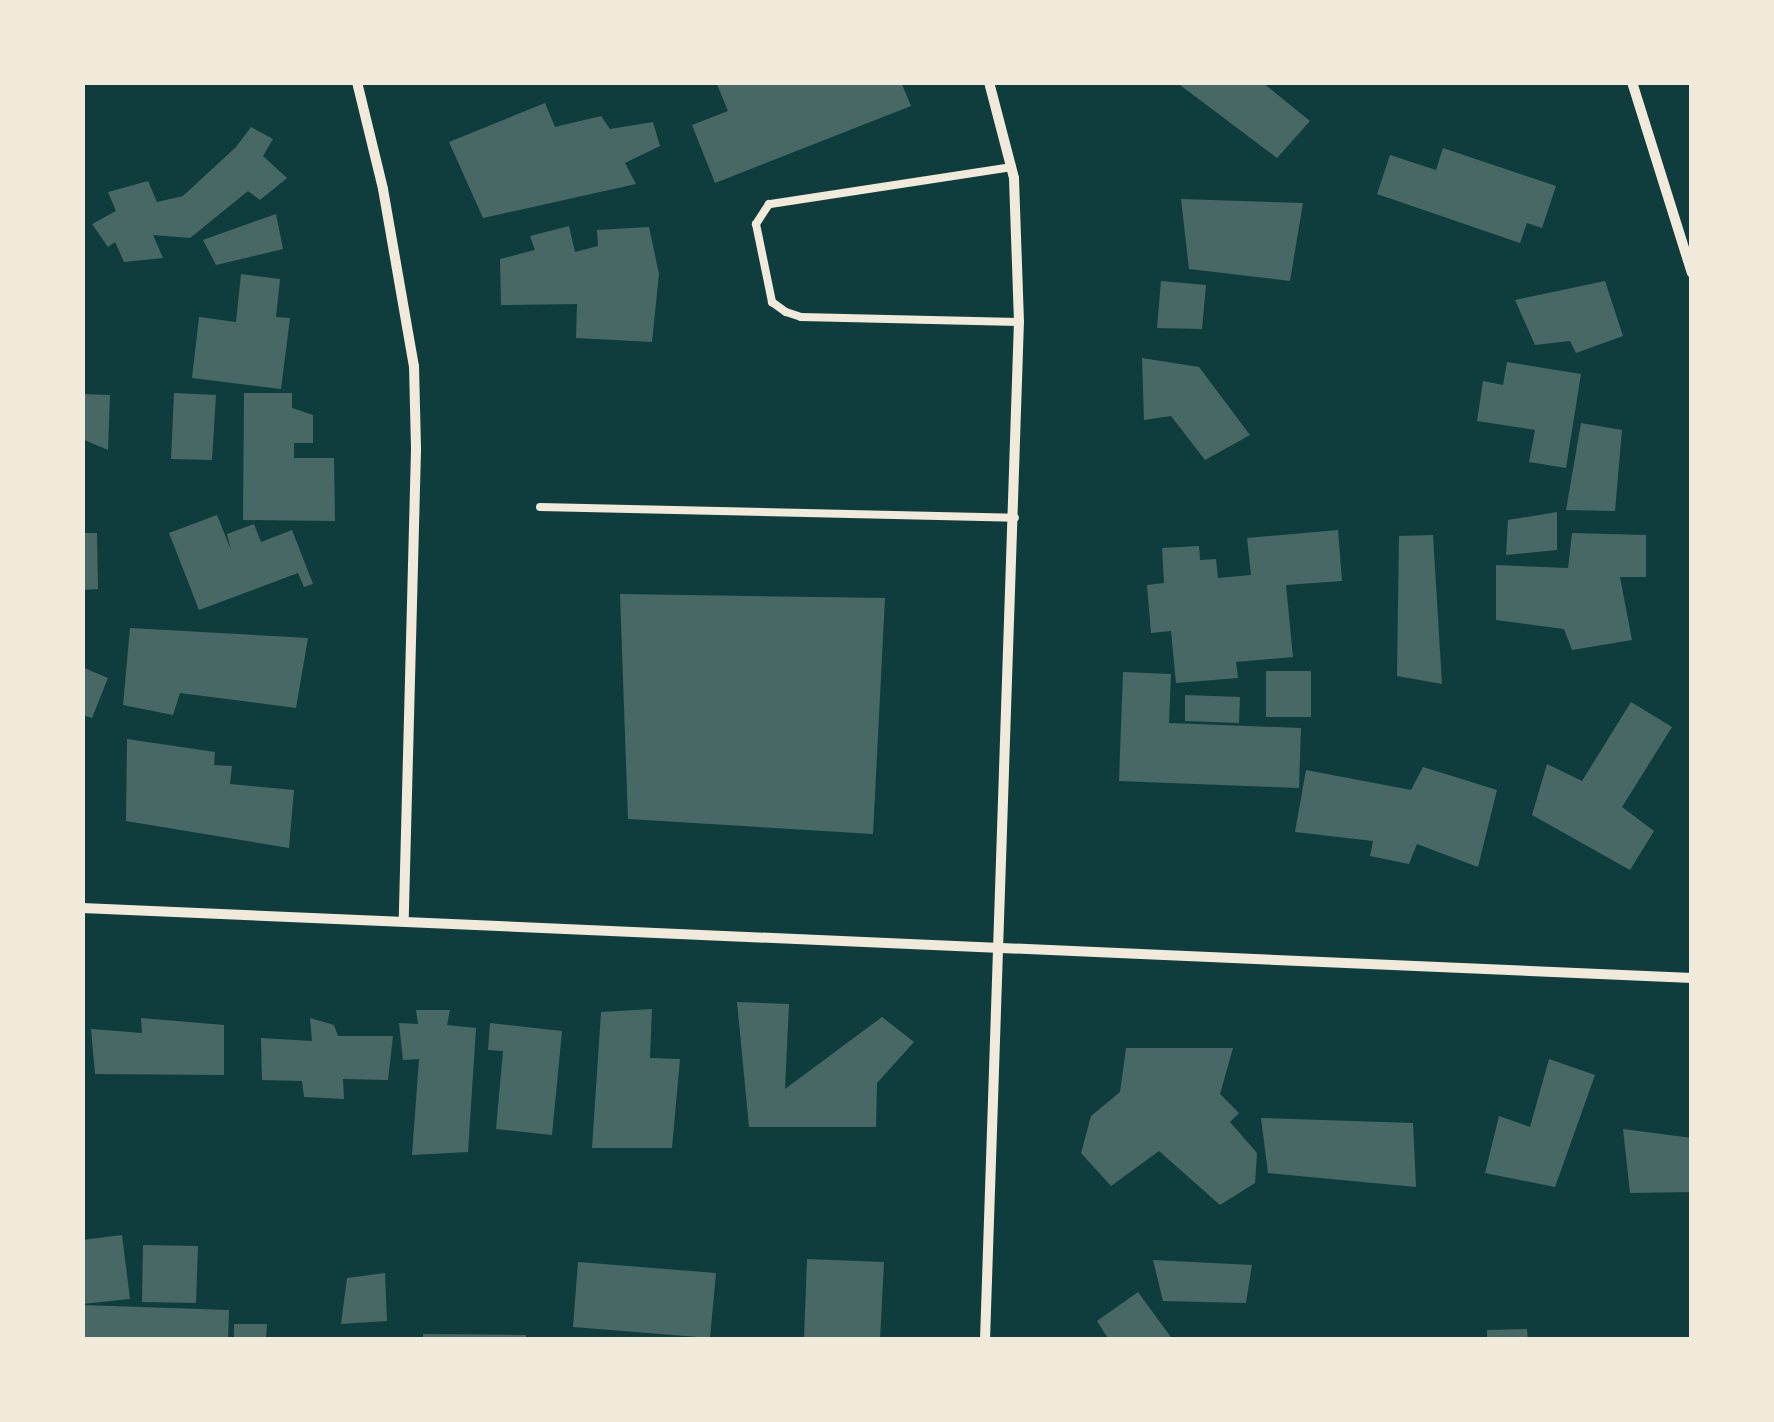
<!DOCTYPE html>
<style>
body{margin:0}
#map{position:relative;width:1774px;height:1422px;overflow:hidden;background:#0f3d3e;font-family:"Sofia Sans Condensed",sans-serif}
div>[style]{position:absolute}
.building>*{inset:0;background:#486865}
.service>*{height:8px;margin:-4px;padding:0 4px;transform-origin:4px;border-radius:4px;background:#f1e9da}
.minor>*{height:10px;margin:-5px;padding:0 5px;transform-origin:5px;border-radius:5px;background:#f1e9da}
span{translate:-50% -50%;white-space:nowrap;text-align:center;line-height:1.15;-webkit-text-stroke:8px #f1e9da;paint-order:stroke}
.frame{position:absolute;inset:0;border:85px solid #f1e9da;pointer-events:none}
</style>
<div id="map">
<div class="building">
<div style="clip-path:polygon(716px 82px,901px 82px,911px 106px,715px 183px,692px 125px,728px 111px)"></div>
<div style="clip-path:polygon(1176px 82px,1262px 82px,1310px 121px,1277px 158px)"></div>
<div style="clip-path:polygon(545px 103px,555px 127px,601px 116px,610px 129px,653px 122px,660px 146px,625px 163px,636px 184px,483px 218px,449px 142px)"></div>
<div style="clip-path:polygon(251px 127px,273px 139px,263px 156px,287px 178px,260px 200px,248px 191px,190px 238px,153px 235px,163px 258px,124px 262px,115px 242px,108px 247px,92px 224px,116px 211px,108px 192px,148px 181px,157px 202px,183px 196px,236px 147px)"></div>
<div style="clip-path:polygon(1443px 148px,1556px 186px,1542px 228px,1527px 223px,1520px 243px,1377px 194px,1390px 155px,1436px 170px)"></div>
<div style="clip-path:polygon(1181px 199px,1303px 203px,1290px 281px,1189px 269px)"></div>
<div style="clip-path:polygon(276px 214px,283px 249px,216px 265px,203px 240px)"></div>
<div style="clip-path:polygon(569px 226px,575px 252px,598px 246px,597px 230px,649px 227px,659px 274px,652px 342px,576px 338px,577px 304px,501px 305px,500px 259px,535px 250px,530px 236px)"></div>
<div style="clip-path:polygon(241px 274px,280px 279px,276px 317px,290px 318px,281px 389px,192px 378px,199px 317px,236px 322px)"></div>
<div style="clip-path:polygon(1161px 281px,1206px 285px,1202px 329px,1157px 328px)"></div>
<div style="clip-path:polygon(1605px 281px,1623px 336px,1576px 353px,1570px 341px,1535px 345px,1515px 300px)"></div>
<div style="clip-path:polygon(1142px 358px,1199px 367px,1250px 435px,1205px 460px,1171px 416px,1144px 420px)"></div>
<div style="clip-path:polygon(1507px 362px,1581px 374px,1566px 468px,1529px 462px,1535px 430px,1477px 421px,1483px 381px,1503px 385px)"></div>
<div style="clip-path:polygon(174px 393px,216px 395px,212px 460px,171px 459px)"></div>
<div style="clip-path:polygon(244px 393px,292px 393px,292px 408px,313px 415px,313px 443px,294px 443px,294px 458px,334px 458px,335px 521px,243px 520px)"></div>
<div style="clip-path:polygon(82px 394px,110px 395px,108px 450px,82px 439px)"></div>
<div style="clip-path:polygon(1581px 423px,1622px 430px,1615px 511px,1566px 510px)"></div>
<div style="clip-path:polygon(1557px 512px,1557px 550px,1506px 555px,1508px 520px)"></div>
<div style="clip-path:polygon(217px 515px,231px 550px,227px 534px,254px 524px,261px 542px,292px 530px,313px 584px,304px 587px,298px 573px,199px 610px,169px 533px)"></div>
<div style="clip-path:polygon(1338px 530px,1342px 581px,1286px 585px,1293px 657px,1236px 662px,1238px 678px,1176px 683px,1171px 631px,1151px 633px,1147px 585px,1164px 583px,1162px 548px,1199px 546px,1200px 560px,1216px 559px,1218px 578px,1251px 575px,1247px 538px)"></div>
<div style="clip-path:polygon(82px 533px,97px 533px,98px 589px,82px 590px)"></div>
<div style="clip-path:polygon(1572px 533px,1646px 535px,1646px 577px,1620px 577px,1632px 640px,1572px 650px,1564px 629px,1496px 620px,1496px 565px,1568px 568px)"></div>
<div style="clip-path:polygon(1433px 535px,1442px 684px,1397px 676px,1399px 536px)"></div>
<div style="clip-path:polygon(620px 594px,885px 598px,873px 834px,628px 819px)"></div>
<div style="clip-path:polygon(130px 628px,308px 638px,296px 708px,180px 693px,173px 715px,123px 705px)"></div>
<div style="clip-path:polygon(82px 667px,108px 678px,92px 718px,82px 715px)"></div>
<div style="clip-path:polygon(1266px 671px,1311px 671px,1311px 717px,1266px 717px)"></div>
<div style="clip-path:polygon(1123px 672px,1171px 674px,1169px 723px,1301px 728px,1299px 788px,1119px 781px)"></div>
<div style="clip-path:polygon(1185px 695px,1240px 697px,1239px 723px,1185px 721px)"></div>
<div style="clip-path:polygon(1631px 702px,1672px 727px,1622px 807px,1654px 831px,1630px 870px,1532px 815px,1547px 764px,1582px 781px)"></div>
<div style="clip-path:polygon(127px 739px,215px 752px,214px 765px,232px 766px,230px 784px,294px 790px,289px 848px,126px 821px)"></div>
<div style="clip-path:polygon(1423px 767px,1497px 790px,1478px 867px,1417px 844px,1409px 864px,1370px 856px,1373px 841px,1295px 832px,1306px 770px,1411px 790px)"></div>
<div style="clip-path:polygon(737px 1002px,789px 1004px,785px 1089px,882px 1017px,914px 1042px,877px 1083px,876px 1127px,749px 1127px)"></div>
<div style="clip-path:polygon(652px 1009px,650px 1058px,680px 1059px,672px 1148px,592px 1148px,601px 1012px)"></div>
<div style="clip-path:polygon(416px 1010px,450px 1010px,447px 1025px,476px 1028px,468px 1152px,412px 1155px,419px 1059px,403px 1060px,399px 1023px,418px 1024px)"></div>
<div style="clip-path:polygon(141px 1018px,224px 1025px,224px 1075px,95px 1074px,91px 1029px,142px 1033px)"></div>
<div style="clip-path:polygon(310px 1018px,334px 1025px,338px 1036px,393px 1036px,388px 1080px,343px 1079px,344px 1099px,304px 1097px,302px 1081px,262px 1080px,261px 1038px,312px 1041px)"></div>
<div style="clip-path:polygon(490px 1023px,562px 1031px,552px 1135px,496px 1129px,503px 1051px,488px 1050px)"></div>
<div style="clip-path:polygon(1126px 1048px,1233px 1048px,1220px 1094px,1239px 1113px,1230px 1122px,1257px 1153px,1255px 1183px,1220px 1205px,1159px 1151px,1111px 1186px,1081px 1153px,1091px 1116px,1120px 1092px)"></div>
<div style="clip-path:polygon(1549px 1059px,1595px 1075px,1555px 1187px,1485px 1173px,1499px 1116px,1530px 1127px)"></div>
<div style="clip-path:polygon(1261px 1118px,1413px 1123px,1416px 1187px,1268px 1173px)"></div>
<div style="clip-path:polygon(1623px 1129px,1692px 1138px,1692px 1192px,1630px 1193px)"></div>
<div style="clip-path:polygon(122px 1235px,130px 1299px,82px 1304px,82px 1240px)"></div>
<div style="clip-path:polygon(143px 1245px,198px 1246px,196px 1303px,142px 1302px)"></div>
<div style="clip-path:polygon(807px 1259px,884px 1262px,880px 1340px,804px 1340px)"></div>
<div style="clip-path:polygon(1153px 1260px,1252px 1265px,1246px 1303px,1163px 1301px)"></div>
<div style="clip-path:polygon(578px 1262px,716px 1273px,710px 1338px,573px 1327px)"></div>
<div style="clip-path:polygon(385px 1273px,387px 1321px,341px 1324px,347px 1278px)"></div>
<div style="clip-path:polygon(1138px 1292px,1173px 1340px,1109px 1340px,1097px 1321px)"></div>
<div style="clip-path:polygon(82px 1305px,229px 1310px,228px 1340px,82px 1340px)"></div>
<div style="clip-path:polygon(234px 1324px,267px 1324px,266px 1340px,234px 1340px)"></div>
<div style="clip-path:polygon(1527px 1329px,1528px 1340px,1487px 1340px,1487px 1330px)"></div>
<div style="clip-path:polygon(423px 1334px,526px 1335px,526px 1340px,423px 1340px)"></div>
</div>
<div class="service">
<div style="left:1012px;top:167px;width:246px;rotate:171.3deg"></div>
<div style="left:769px;top:204px;width:24px;rotate:123deg"></div>
<div style="left:756px;top:224px;width:80px;rotate:78.4deg"></div>
<div style="left:772px;top:302px;width:17px;rotate:36deg"></div>
<div style="left:786px;top:312px;width:16px;rotate:18deg"></div>
<div style="left:801px;top:317px;width:218px;rotate:1.3deg"></div>
<div style="left:540px;top:507px;width:475px;rotate:1.3deg"></div>
</div>
<div class="minor">
<div style="left:357px;top:82px;width:110px;rotate:76.3deg"></div>
<div style="left:383px;top:189px;width:180px;rotate:80.1deg"></div>
<div style="left:414px;top:366px;width:84px;rotate:88.6deg"></div>
<div style="left:416px;top:450px;width:471px;rotate:91.5deg"></div>
<div style="left:1632px;top:82px;width:200px;rotate:72.6deg"></div>
<div style="left:82px;top:908px;width:1612px;rotate:2.49deg"></div>
<div style="left:985px;top:1340px;width:1019px;rotate:-88.09deg"></div>
<div style="left:1019px;top:322px;width:144px;rotate:-92deg"></div>
<div style="left:1014px;top:178px;width:99px;rotate:-104.6deg"></div>
</div>
<div class="frame"></div>
</div>
